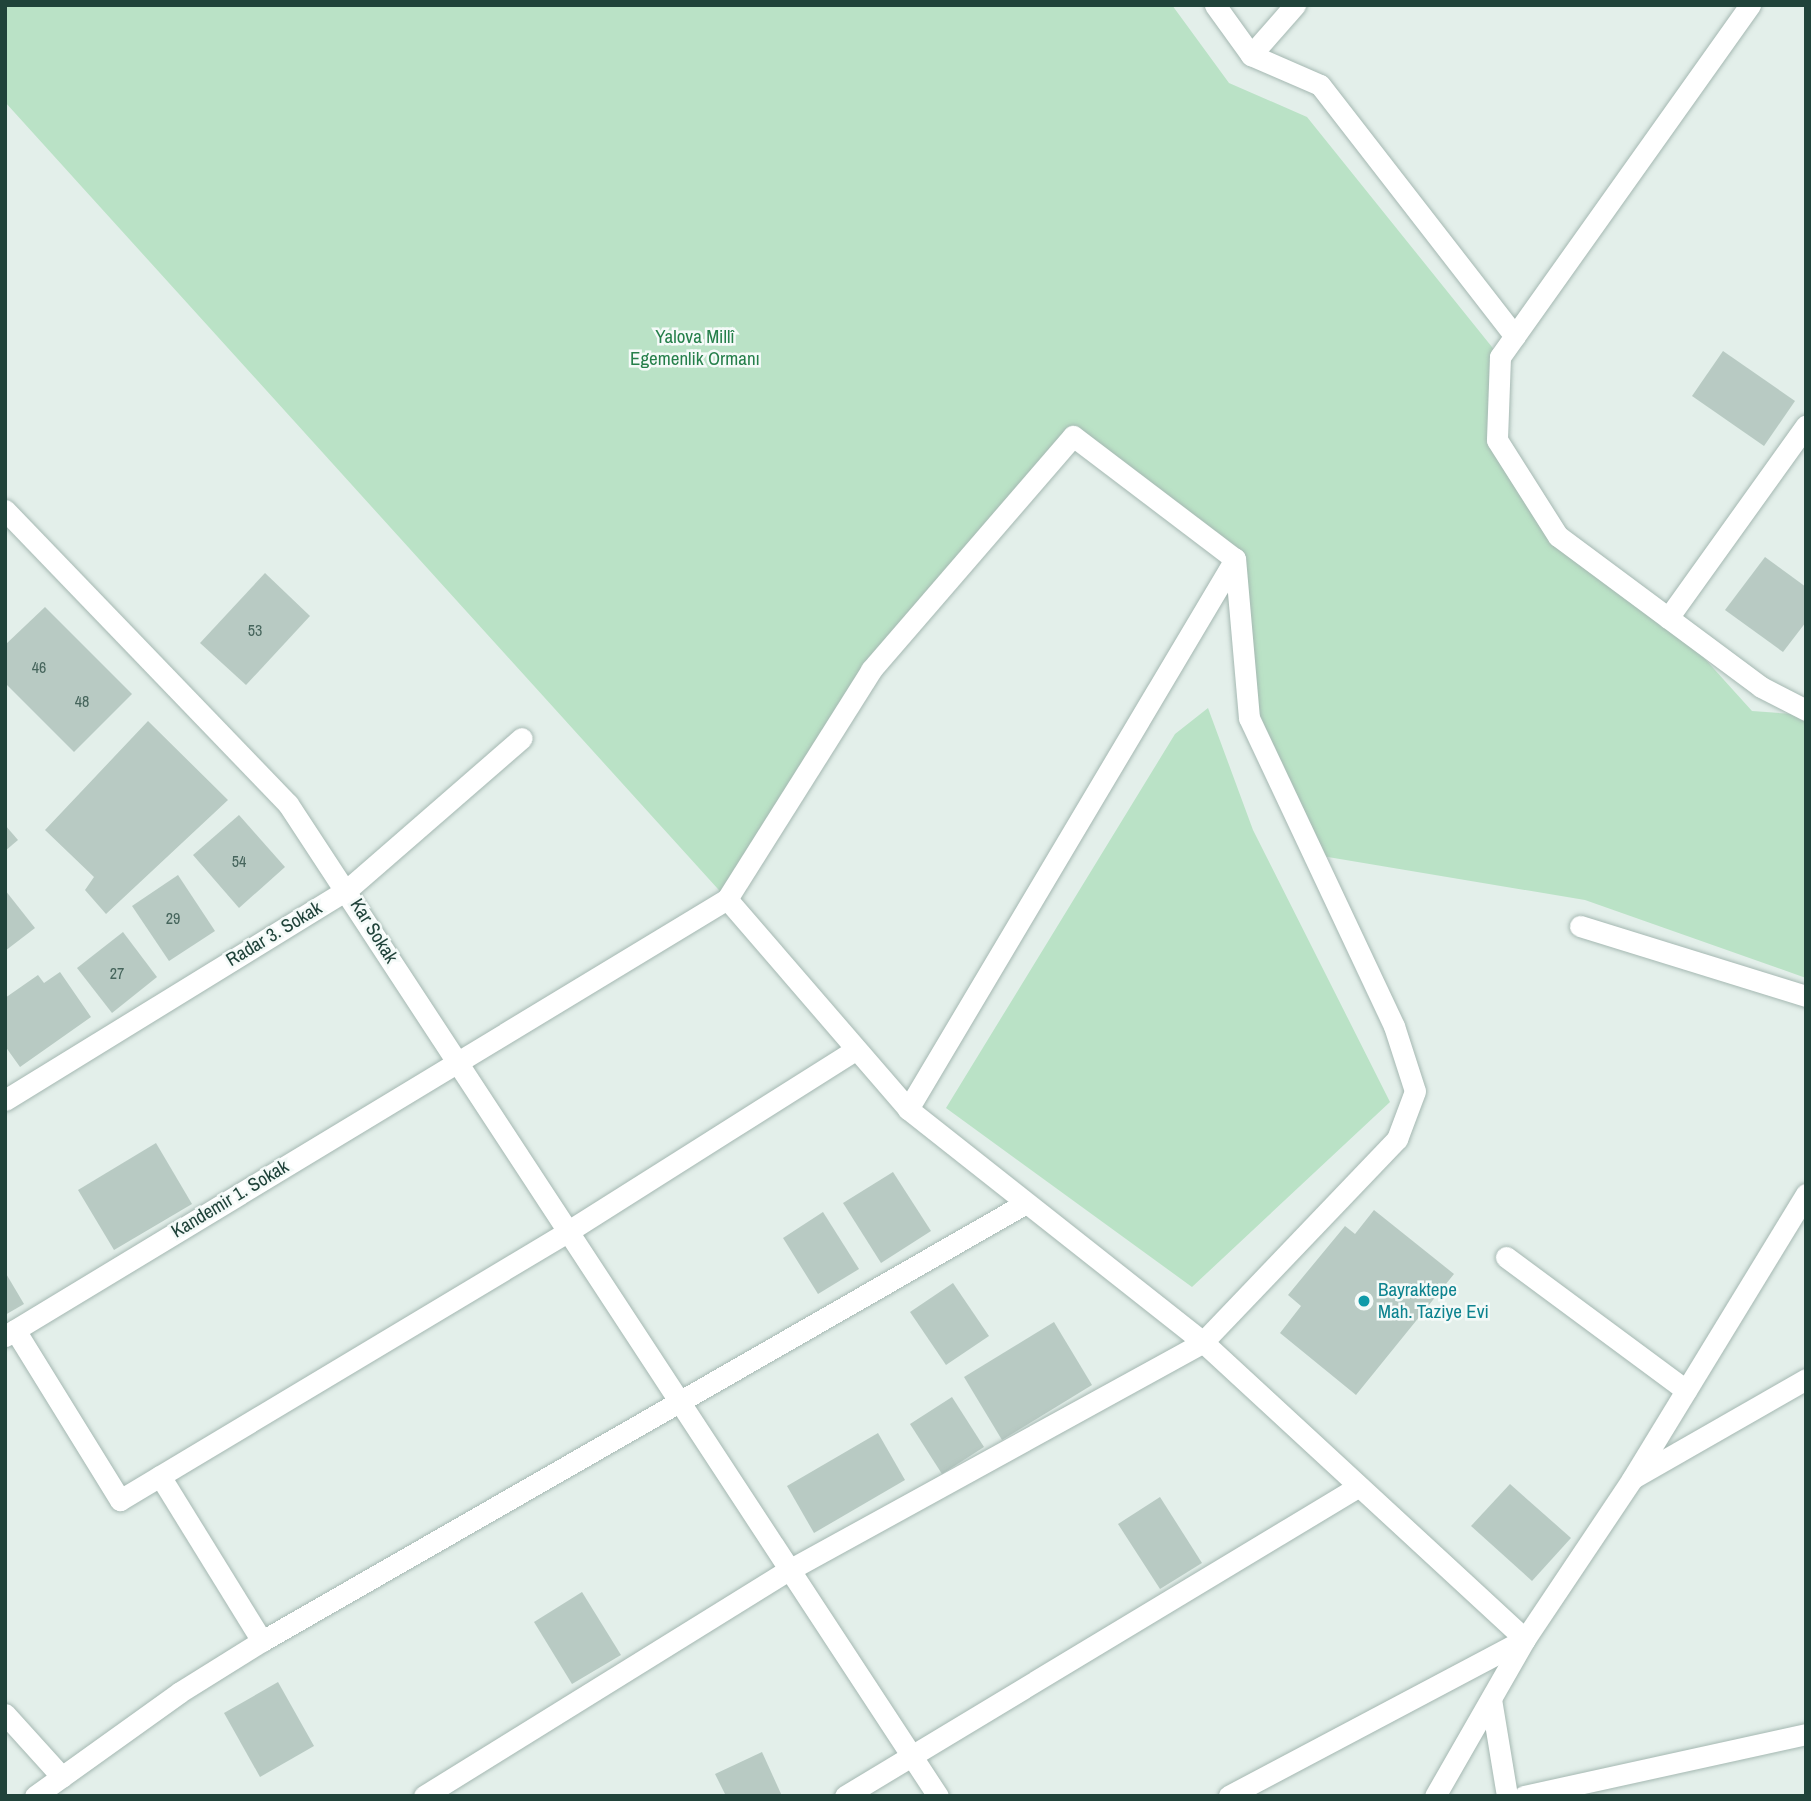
<!DOCTYPE html>
<meta charset="utf-8">
<style>
body{margin:0}
#map{position:relative;width:1811px;height:1801px;overflow:hidden;background:#e3efea;font-family:"Archivo Narrow",sans-serif}
div>[style]{position:absolute}
.green>*{inset:0;background:#bae2c6}
.building>*{inset:0;background:#b8cac3}
.roads{filter:drop-shadow(0 0 2px #a5b8b2) drop-shadow(0 0 2px #a5b8b2)}
.minor>*{height:21px;margin:-10.5px;padding:0 10.5px;transform-origin:10.5px;border-radius:10.5px;background:#fff}
.dots>*{width:19px;height:19px;translate:-50% -50%;box-sizing:border-box;border:4px solid #f4faf8;border-radius:50%}
span{translate:-50% -50%;white-space:nowrap;text-align:center;line-height:1.15;-webkit-text-stroke:5px #f4faf8;paint-order:stroke}
.number-label{font-size:16px;color:#46655c}
.number-label span{-webkit-text-stroke-width:0}
.park-label{font-size:19px;color:#257f4a}
.street-label{font-size:19px;color:#20433a}
.culture-label{font-size:19px;color:#0d838f}
.left{translate:0 -50%;text-align:left}
.frame{position:absolute;inset:0;border:7px solid #20433a;pointer-events:none}
</style>
<div id="map">
<div class="green">
<div style="clip-path:polygon(5px 5px,1172px 5px,1229px 83px,1307px 117px,1500px 357px,1497px 440px,1558px 536px,1668px 618px,1752px 711px,1806px 715px,1806px 978px,1585px 900px,1310px 854px,1249px 718px,1235px 559px,1073px 436px,871px 670px,727px 899px,5px 102px)"></div>
<div style="clip-path:polygon(1208px 708px,1253px 830px,1390px 1102px,1192px 1287px,946px 1108px,1175px 734px)"></div>
</div>
<div class="building">
<div style="clip-path:polygon(1723px 351px,1795px 401px,1764px 446px,1692px 396px)"></div>
<div style="clip-path:polygon(1765px 557px,1806px 587px,1806px 622px,1783px 652px,1725px 610px)"></div>
<div style="clip-path:polygon(265px 573px,310px 616px,246px 685px,200px 643px)"></div>
<div style="clip-path:polygon(45px 607px,132px 694px,74px 752px,5px 683px,5px 645px)"></div>
<div style="clip-path:polygon(148px 721px,228px 800px,106px 914px,85px 890px,94px 877px,45px 830px)"></div>
<div style="clip-path:polygon(239px 815px,285px 867px,239px 908px,193px 855px)"></div>
<div style="clip-path:polygon(5px 825px,18px 840px,5px 851px)"></div>
<div style="clip-path:polygon(178px 875px,215px 931px,169px 961px,132px 906px)"></div>
<div style="clip-path:polygon(5px 890px,35px 928px,5px 951px)"></div>
<div style="clip-path:polygon(123px 932px,157px 977px,112px 1013px,77px 968px)"></div>
<div style="clip-path:polygon(60px 972px,91px 1017px,20px 1067px,5px 1046px,5px 998px,38px 975px,44px 983px)"></div>
<div style="clip-path:polygon(156px 1143px,192px 1204px,114px 1250px,78px 1190px)"></div>
<div style="clip-path:polygon(893px 1172px,931px 1231px,881px 1263px,843px 1203px)"></div>
<div style="clip-path:polygon(1374px 1210px,1454px 1274px,1356px 1395px,1280px 1333px,1301px 1306px,1288px 1295px,1345px 1226px,1355px 1234px)"></div>
<div style="clip-path:polygon(823px 1212px,859px 1269px,818px 1294px,783px 1238px)"></div>
<div style="clip-path:polygon(5px 1272px,24px 1304px,5px 1315px)"></div>
<div style="clip-path:polygon(953px 1283px,989px 1336px,946px 1365px,910px 1312px)"></div>
<div style="clip-path:polygon(1054px 1322px,1092px 1385px,1002px 1440px,964px 1377px)"></div>
<div style="clip-path:polygon(952px 1397px,984px 1447px,942px 1474px,910px 1424px)"></div>
<div style="clip-path:polygon(878px 1433px,905px 1480px,814px 1533px,787px 1486px)"></div>
<div style="clip-path:polygon(1510px 1484px,1571px 1538px,1532px 1581px,1471px 1526px)"></div>
<div style="clip-path:polygon(1160px 1497px,1202px 1563px,1160px 1589px,1118px 1524px)"></div>
<div style="clip-path:polygon(582px 1592px,621px 1655px,572px 1684px,534px 1622px)"></div>
<div style="clip-path:polygon(278px 1682px,314px 1746px,260px 1777px,224px 1713px)"></div>
<div style="clip-path:polygon(762px 1752px,782px 1796px,726px 1796px,715px 1774px)"></div>
</div>
<div class="roads">
<div class="minor">
<div style="left:1215px;top:5px;width:62px;rotate:54.2deg"></div>
<div style="left:1251px;top:55px;width:75px;rotate:23.5deg"></div>
<div style="left:1320px;top:85px;width:318px;rotate:52.2deg"></div>
<div style="left:1750px;top:5px;width:432px;rotate:125.4deg"></div>
<div style="left:1500px;top:357px;width:83px;rotate:92.1deg"></div>
<div style="left:1497px;top:440px;width:114px;rotate:57.6deg"></div>
<div style="left:1558px;top:536px;width:253px;rotate:36.6deg"></div>
<div style="left:1761px;top:687px;width:51px;rotate:27.1deg"></div>
<div style="left:1251px;top:55px;width:67px;rotate:-48.7deg"></div>
<div style="left:5px;top:510px;width:408px;rotate:46.1deg"></div>
<div style="left:288px;top:804px;width:1186px;rotate:56.77deg"></div>
<div style="left:1668px;top:618px;width:237px;rotate:-54.4deg"></div>
<div style="left:727px;top:899px;width:277px;rotate:49.2deg"></div>
<div style="left:908px;top:1109px;width:376px;rotate:38.3deg"></div>
<div style="left:1203px;top:1342px;width:438px;rotate:42.7deg"></div>
<div style="left:1525px;top:1639px;width:335px;rotate:152.1deg"></div>
<div style="left:1580px;top:926px;width:237px;rotate:17.2deg"></div>
<div style="left:5px;top:1100px;width:403px;rotate:-31.6deg"></div>
<div style="left:348px;top:889px;width:230px;rotate:-41deg"></div>
<div style="left:1506px;top:1257px;width:224px;rotate:36.5deg"></div>
<div style="left:15px;top:1330px;width:200px;rotate:58.3deg"></div>
<div style="left:120px;top:1500px;width:521px;rotate:-30.94deg"></div>
<div style="left:567px;top:1232px;width:342px;rotate:-32.3deg"></div>
<div style="left:5px;top:1336px;width:844px;rotate:-31.18deg"></div>
<div style="left:727px;top:899px;width:271px;rotate:-57.8deg"></div>
<div style="left:871px;top:670px;width:309px;rotate:-49.2deg"></div>
<div style="left:1073px;top:436px;width:203px;rotate:37.2deg"></div>
<div style="left:160px;top:1476px;width:194px;rotate:58.3deg"></div>
<div style="left:1635px;top:1477px;width:197px;rotate:-29.8deg"></div>
<div style="left:1491px;top:1699px;width:98px;rotate:80.6deg"></div>
<div style="left:5px;top:1714px;width:85px;rotate:47.9deg"></div>
<div style="left:35px;top:1796px;width:178px;rotate:-35.6deg"></div>
<div style="left:180px;top:1692px;width:97px;rotate:-31.9deg"></div>
<div style="left:262px;top:1641px;width:878px;rotate:-29.83deg"></div>
<div style="left:424px;top:1796px;width:429px;rotate:-31.8deg"></div>
<div style="left:789px;top:1570px;width:473px;rotate:-28.8deg"></div>
<div style="left:1203px;top:1342px;width:281px;rotate:-46.3deg"></div>
<div style="left:1397px;top:1139px;width:51px;rotate:-69.4deg"></div>
<div style="left:1415px;top:1091px;width:68px;rotate:-107.9deg"></div>
<div style="left:1394px;top:1026px;width:340px;rotate:-115.2deg"></div>
<div style="left:1249px;top:718px;width:160px;rotate:-95deg"></div>
<div style="left:1235px;top:559px;width:640px;rotate:120.73deg"></div>
<div style="left:845px;top:1796px;width:600px;rotate:-31.09deg"></div>
<div style="left:1435px;top:1796px;width:181px;rotate:-60.2deg"></div>
<div style="left:1525px;top:1639px;width:192px;rotate:-56.2deg"></div>
<div style="left:1632px;top:1479px;width:334px;rotate:-58.6deg"></div>
<div style="left:1524px;top:1796px;width:289px;rotate:-12.4deg"></div>
</div>
</div>
<div class="dots">
<div style="left:1364px;top:1301px;background:#0f9aa8"></div>
</div>
<div class="number-label">
<span style="left:255px;top:630px">53</span>
<span style="left:39px;top:667px">46</span>
<span style="left:82px;top:701px">48</span>
<span style="left:239px;top:861px">54</span>
<span style="left:173px;top:918px">29</span>
<span style="left:117px;top:973px">27</span>
</div>
<div class="park-label">
<span style="left:695px;top:348px">Yalova Millî<br>Egemenlik Ormanı</span>
</div>
<div class="street-label">
<span style="left:374px;top:931px;rotate:58deg">Kar Sokak</span>
<span style="left:274px;top:934px;rotate:-31deg">Radar 3. Sokak</span>
<span style="left:230px;top:1199px;rotate:-31deg">Kandemir 1. Sokak</span>
</div>
<div class="culture-label">
<span class="left" style="left:1378px;top:1301px">Bayraktepe<br>Mah. Taziye Evi</span>
</div>
<div class="frame"></div>
</div>
